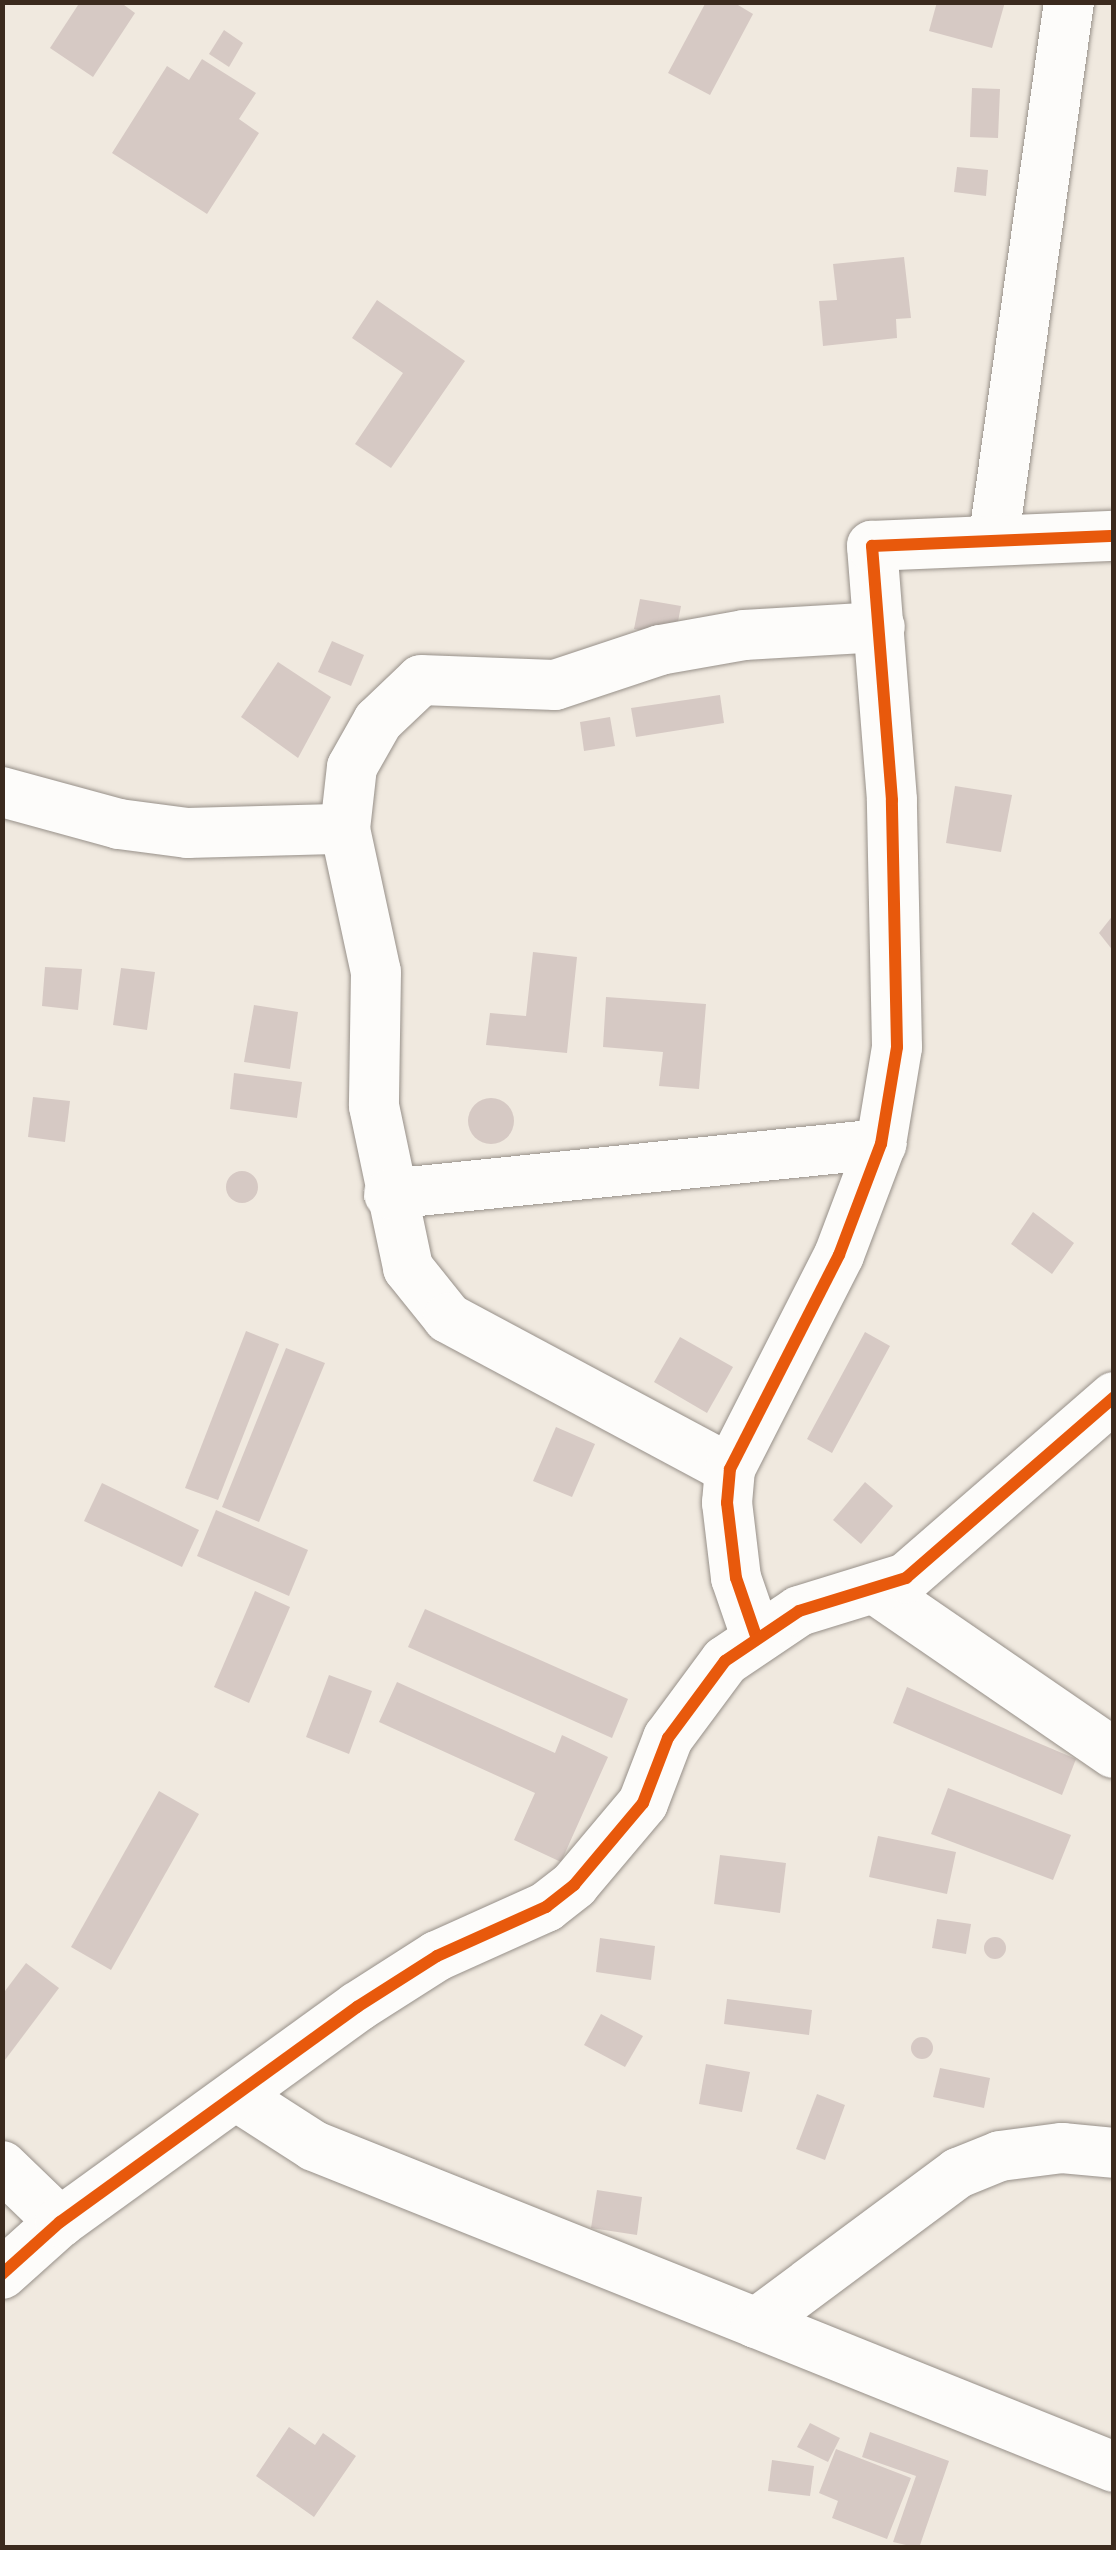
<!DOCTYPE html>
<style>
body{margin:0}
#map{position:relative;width:1116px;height:2550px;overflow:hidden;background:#f0e9df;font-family:"Sorts Mill Goudy",serif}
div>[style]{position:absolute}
.building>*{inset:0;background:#d6c9c4}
.round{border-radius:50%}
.roads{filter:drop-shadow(0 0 2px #979089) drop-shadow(0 0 2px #979089)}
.minor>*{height:50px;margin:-25px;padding:0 25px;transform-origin:25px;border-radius:25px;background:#fdfcfa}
.cycleway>*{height:12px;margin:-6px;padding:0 6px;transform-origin:6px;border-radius:6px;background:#e8590c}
span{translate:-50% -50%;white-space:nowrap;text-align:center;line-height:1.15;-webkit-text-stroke:10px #fbf7ec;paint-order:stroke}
.frame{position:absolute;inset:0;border:5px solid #3b2a1e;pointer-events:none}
</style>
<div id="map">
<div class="building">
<div style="clip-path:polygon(80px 2px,120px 2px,135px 13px,93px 77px,50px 48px)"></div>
<div style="clip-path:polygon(706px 2px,733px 2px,753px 14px,710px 95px,668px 73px)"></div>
<div style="clip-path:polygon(937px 2px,1005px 2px,992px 48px,929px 31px)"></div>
<div style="clip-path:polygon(224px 30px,243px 43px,229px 67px,209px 54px)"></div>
<div style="clip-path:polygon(202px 59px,256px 93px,239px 119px,259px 133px,207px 214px,112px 153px,167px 66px,189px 80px)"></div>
<div style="clip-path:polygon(972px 88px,1000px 89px,998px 138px,970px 137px)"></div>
<div style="clip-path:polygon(957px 167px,988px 170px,986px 196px,954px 192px)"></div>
<div style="clip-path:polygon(904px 257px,911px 318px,896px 319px,897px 338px,823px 346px,819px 301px,837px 300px,833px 264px)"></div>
<div style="clip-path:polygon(377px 300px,465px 361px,391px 468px,355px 444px,403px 373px,352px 338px)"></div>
<div style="clip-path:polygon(640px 599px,681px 606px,675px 637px,634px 629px)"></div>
<div style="clip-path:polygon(332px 641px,364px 655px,351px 686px,318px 672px)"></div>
<div style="clip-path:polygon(278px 662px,331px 697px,298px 758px,241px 717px)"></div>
<div style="clip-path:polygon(720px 695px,724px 723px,636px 737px,631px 708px)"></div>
<div style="clip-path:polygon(610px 717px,615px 746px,584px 751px,580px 722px)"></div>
<div style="clip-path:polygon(955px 786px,1012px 795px,1001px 852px,946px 843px)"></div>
<div style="clip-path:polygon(1114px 914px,1114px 952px,1099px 933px)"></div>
<div style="clip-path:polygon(533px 952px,577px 957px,567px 1053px,486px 1045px,490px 1013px,526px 1016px)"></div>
<div style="clip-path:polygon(45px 967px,82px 969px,78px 1010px,42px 1006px)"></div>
<div style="clip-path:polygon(121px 968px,155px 972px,147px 1030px,113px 1025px)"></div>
<div style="clip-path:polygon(606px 997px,706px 1004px,699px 1089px,659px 1086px,663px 1052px,603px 1047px)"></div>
<div style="clip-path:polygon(254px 1005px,298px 1012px,290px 1069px,244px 1062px)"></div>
<div style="clip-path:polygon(234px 1073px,302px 1082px,297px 1118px,230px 1109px)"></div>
<div style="clip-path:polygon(33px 1097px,70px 1101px,65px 1142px,28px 1137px)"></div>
<div class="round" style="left:468px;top:1098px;width:46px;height:46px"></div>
<div class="round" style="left:226px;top:1171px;width:32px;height:32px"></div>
<div style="clip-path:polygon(1033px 1212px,1074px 1243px,1052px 1274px,1011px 1244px)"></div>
<div style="clip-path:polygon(246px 1331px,279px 1344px,218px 1500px,185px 1488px)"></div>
<div style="clip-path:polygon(865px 1332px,890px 1346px,832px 1453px,807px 1439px)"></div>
<div style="clip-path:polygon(680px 1337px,733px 1367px,707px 1413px,654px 1382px)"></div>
<div style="clip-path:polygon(286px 1348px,325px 1363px,259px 1522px,222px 1507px)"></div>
<div style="clip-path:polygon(556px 1427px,595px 1444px,572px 1497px,533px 1481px)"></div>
<div style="clip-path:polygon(865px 1482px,893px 1506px,861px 1544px,833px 1520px)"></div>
<div style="clip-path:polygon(102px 1483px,199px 1530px,182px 1567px,84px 1521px)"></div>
<div style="clip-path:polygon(216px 1510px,308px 1550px,289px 1596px,197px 1556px)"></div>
<div style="clip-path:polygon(255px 1591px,290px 1607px,249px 1703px,214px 1687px)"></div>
<div style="clip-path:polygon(425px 1609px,628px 1699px,612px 1738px,408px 1647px)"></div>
<div style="clip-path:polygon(329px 1675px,372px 1691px,349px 1754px,306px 1737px)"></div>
<div style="clip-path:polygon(397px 1682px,555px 1753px,562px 1735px,608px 1757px,561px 1862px,514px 1840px,535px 1793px,379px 1722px)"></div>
<div style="clip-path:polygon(907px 1687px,1076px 1759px,1062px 1795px,893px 1723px)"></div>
<div style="clip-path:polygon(948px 1788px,1071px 1835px,1053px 1880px,931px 1834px)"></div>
<div style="clip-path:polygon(159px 1791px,199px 1814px,111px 1970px,71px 1947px)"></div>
<div style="clip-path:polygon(878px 1836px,956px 1852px,947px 1894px,869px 1877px)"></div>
<div style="clip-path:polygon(720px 1855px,786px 1863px,780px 1913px,714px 1904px)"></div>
<div style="clip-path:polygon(937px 1919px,971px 1924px,966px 1954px,932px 1948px)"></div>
<div class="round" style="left:984px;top:1937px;width:22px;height:22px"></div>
<div style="clip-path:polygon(600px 1938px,655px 1946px,651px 1980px,596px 1972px)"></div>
<div style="clip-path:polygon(26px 1963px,59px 1988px,2px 2064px,2px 1995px)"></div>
<div style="clip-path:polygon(727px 1999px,812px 2010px,809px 2035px,724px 2024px)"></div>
<div style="clip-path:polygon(601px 2014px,643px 2036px,625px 2067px,584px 2045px)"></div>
<div class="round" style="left:911px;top:2037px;width:22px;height:22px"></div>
<div style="clip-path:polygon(706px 2064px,750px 2072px,742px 2112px,699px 2104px)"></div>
<div style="clip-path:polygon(940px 2068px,990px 2078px,984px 2108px,933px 2097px)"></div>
<div style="clip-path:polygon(817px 2094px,845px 2105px,825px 2160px,796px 2149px)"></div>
<div style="clip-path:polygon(597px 2190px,642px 2197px,637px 2235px,591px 2228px)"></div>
<div style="clip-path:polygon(810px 2423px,840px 2438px,828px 2462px,797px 2447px)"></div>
<div style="clip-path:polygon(289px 2427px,315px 2445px,323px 2433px,356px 2456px,314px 2517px,256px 2476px)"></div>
<div style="clip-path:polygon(870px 2432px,949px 2461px,919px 2548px,893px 2542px,916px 2476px,862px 2457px)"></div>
<div style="clip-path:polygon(836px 2449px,911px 2478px,887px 2539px,832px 2518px,838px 2501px,819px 2493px)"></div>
<div style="clip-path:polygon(772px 2460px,814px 2466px,810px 2496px,768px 2491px)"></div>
</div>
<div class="roads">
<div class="minor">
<div style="left:994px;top:536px;width:539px;rotate:-82.01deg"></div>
<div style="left:2px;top:792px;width:121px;rotate:15.3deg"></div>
<div style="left:119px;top:824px;width:69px;rotate:7.5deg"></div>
<div style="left:187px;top:833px;width:158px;rotate:-1.5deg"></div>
<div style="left:345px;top:829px;width:62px;rotate:-83.6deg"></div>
<div style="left:352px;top:767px;width:53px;rotate:-60.5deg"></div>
<div style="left:378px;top:721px;width:59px;rotate:-43.6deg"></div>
<div style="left:421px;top:680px;width:134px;rotate:2.1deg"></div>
<div style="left:555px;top:685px;width:111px;rotate:-18.4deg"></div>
<div style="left:660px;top:650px;width:85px;rotate:-10.1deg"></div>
<div style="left:744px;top:635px;width:136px;rotate:-3.4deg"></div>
<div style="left:345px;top:829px;width:146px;rotate:77.8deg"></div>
<div style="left:376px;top:972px;width:134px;rotate:90.9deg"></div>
<div style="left:374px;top:1106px;width:166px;rotate:78.1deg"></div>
<div style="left:408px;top:1268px;width:64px;rotate:51.3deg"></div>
<div style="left:448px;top:1318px;width:320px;rotate:28.2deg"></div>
<div style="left:389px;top:1194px;width:495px;rotate:-5.8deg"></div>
<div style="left:878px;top:1591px;width:286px;rotate:34.5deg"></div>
<div style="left:756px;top:1636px;width:61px;rotate:-109deg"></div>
<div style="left:736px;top:1578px;width:76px;rotate:-96.8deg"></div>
<div style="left:727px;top:1503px;width:34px;rotate:-85deg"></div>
<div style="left:730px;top:1469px;width:240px;rotate:-63deg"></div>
<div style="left:839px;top:1255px;width:119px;rotate:-69.3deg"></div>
<div style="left:881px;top:1144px;width:98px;rotate:-80.6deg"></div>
<div style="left:897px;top:1047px;width:247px;rotate:-91.2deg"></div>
<div style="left:892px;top:800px;width:255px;rotate:-94.5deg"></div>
<div style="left:872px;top:546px;width:242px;rotate:-2.4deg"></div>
<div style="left:238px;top:2097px;width:90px;rotate:32.8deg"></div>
<div style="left:314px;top:2146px;width:476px;rotate:21.8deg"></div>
<div style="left:756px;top:2323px;width:252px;rotate:-36.6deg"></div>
<div style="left:958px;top:2173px;width:45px;rotate:-22deg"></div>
<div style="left:1000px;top:2156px;width:63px;rotate:-7.4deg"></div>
<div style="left:1062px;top:2148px;width:52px;rotate:5.5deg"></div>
<div style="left:2px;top:2166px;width:81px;rotate:44deg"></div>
<div style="left:2px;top:2274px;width:78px;rotate:-41.9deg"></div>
<div style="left:60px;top:2222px;width:367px;rotate:-35.9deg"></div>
<div style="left:357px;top:2007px;width:95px;rotate:-32.5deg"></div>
<div style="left:437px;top:1956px;width:120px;rotate:-24.2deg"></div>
<div style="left:546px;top:1907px;width:36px;rotate:-38deg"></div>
<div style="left:574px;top:1885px;width:107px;rotate:-49.9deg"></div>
<div style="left:643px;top:1803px;width:70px;rotate:-69deg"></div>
<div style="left:668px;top:1738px;width:96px;rotate:-53.5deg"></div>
<div style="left:725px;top:1661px;width:89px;rotate:-34deg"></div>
<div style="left:799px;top:1611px;width:112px;rotate:-17.1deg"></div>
<div style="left:906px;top:1578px;width:276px;rotate:-41deg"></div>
<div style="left:756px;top:2323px;width:386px;rotate:21.9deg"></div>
</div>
</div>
<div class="cycleway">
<div style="left:756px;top:1636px;width:61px;rotate:-109deg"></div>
<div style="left:736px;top:1578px;width:76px;rotate:-96.8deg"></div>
<div style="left:727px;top:1503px;width:34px;rotate:-85deg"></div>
<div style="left:730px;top:1469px;width:240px;rotate:-63deg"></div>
<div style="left:839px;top:1255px;width:119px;rotate:-69.3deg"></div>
<div style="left:881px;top:1144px;width:98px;rotate:-80.6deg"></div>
<div style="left:897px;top:1047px;width:247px;rotate:-91.2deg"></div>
<div style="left:892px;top:800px;width:255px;rotate:-94.5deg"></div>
<div style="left:872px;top:546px;width:242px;rotate:-2.4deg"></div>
<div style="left:2px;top:2274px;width:78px;rotate:-41.9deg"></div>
<div style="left:60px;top:2222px;width:367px;rotate:-35.9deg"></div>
<div style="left:357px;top:2007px;width:95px;rotate:-32.5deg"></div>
<div style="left:437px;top:1956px;width:120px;rotate:-24.2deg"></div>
<div style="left:546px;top:1907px;width:36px;rotate:-38deg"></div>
<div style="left:574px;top:1885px;width:107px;rotate:-49.9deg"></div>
<div style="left:643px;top:1803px;width:70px;rotate:-69deg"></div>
<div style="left:668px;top:1738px;width:96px;rotate:-53.5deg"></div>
<div style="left:725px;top:1661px;width:89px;rotate:-34deg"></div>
<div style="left:799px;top:1611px;width:112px;rotate:-17.1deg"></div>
<div style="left:906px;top:1578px;width:276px;rotate:-41deg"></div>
</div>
<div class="frame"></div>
</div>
